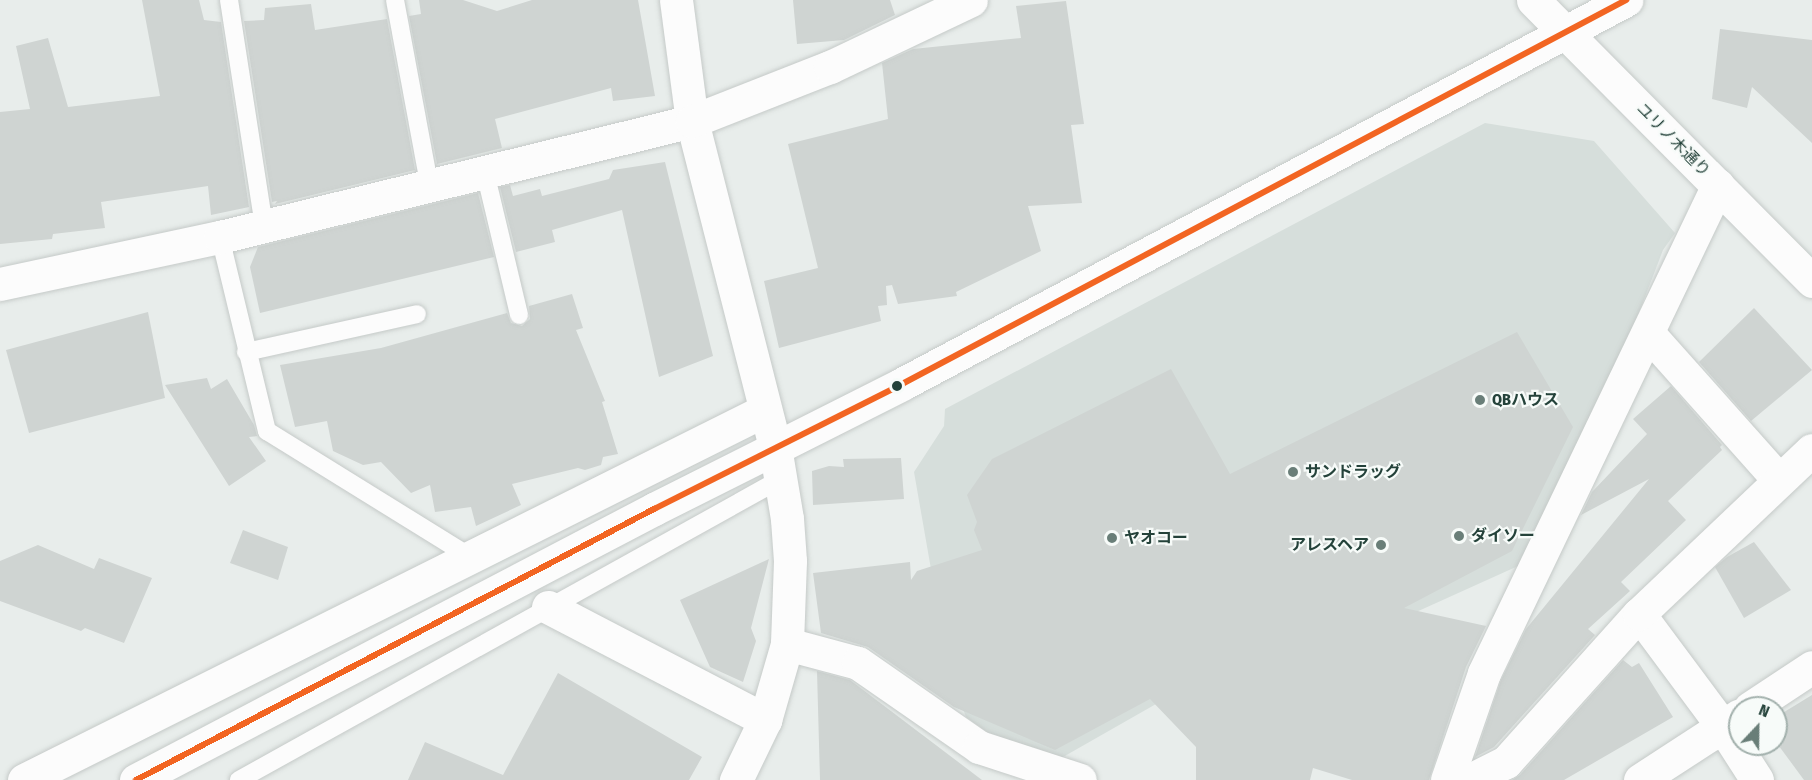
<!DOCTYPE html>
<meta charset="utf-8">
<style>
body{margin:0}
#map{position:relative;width:1812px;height:780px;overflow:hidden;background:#e8edeb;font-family:"Fira Sans Condensed","Noto Sans JP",sans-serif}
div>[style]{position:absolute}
.built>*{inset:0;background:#d6dedb}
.building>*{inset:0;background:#cfd4d2}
.roads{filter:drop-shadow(0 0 2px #c5cac8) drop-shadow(0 0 2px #c5cac8)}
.service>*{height:18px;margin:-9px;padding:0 9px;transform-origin:9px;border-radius:9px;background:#fcfcfc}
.minor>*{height:33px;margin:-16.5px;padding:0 16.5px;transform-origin:16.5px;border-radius:16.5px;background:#fcfcfc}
.tertiary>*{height:33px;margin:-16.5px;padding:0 16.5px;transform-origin:16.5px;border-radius:16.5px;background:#fcfcfc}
.secondary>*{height:33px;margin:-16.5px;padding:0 16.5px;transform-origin:16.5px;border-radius:16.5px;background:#fcfcfc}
.bus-1>*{height:6px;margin:-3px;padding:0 3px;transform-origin:3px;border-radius:3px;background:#f26522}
.dots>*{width:16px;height:16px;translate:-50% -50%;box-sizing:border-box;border:3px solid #f7fbf9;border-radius:50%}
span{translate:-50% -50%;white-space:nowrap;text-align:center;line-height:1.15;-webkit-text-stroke:4.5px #f7fbf9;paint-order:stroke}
.street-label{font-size:16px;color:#24423a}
.poi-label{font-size:16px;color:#24423a;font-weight:700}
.left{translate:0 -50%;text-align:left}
.right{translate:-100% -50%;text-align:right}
.north{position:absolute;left:1728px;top:696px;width:60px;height:60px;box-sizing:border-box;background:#f7fbf9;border:2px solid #a3b1ad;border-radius:50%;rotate:22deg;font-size:16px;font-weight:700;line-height:24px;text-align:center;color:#24423a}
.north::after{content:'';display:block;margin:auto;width:21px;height:27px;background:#697e78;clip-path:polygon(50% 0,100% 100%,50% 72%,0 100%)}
</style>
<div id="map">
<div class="built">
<div style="clip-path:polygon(1485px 123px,1594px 141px,1675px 233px,1663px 250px,1616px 372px,1518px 566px,1414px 613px,1156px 704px,1056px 761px,987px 732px,966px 717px,949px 672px,914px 472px,944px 426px,945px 409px)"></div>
</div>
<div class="building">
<div style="clip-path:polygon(142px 0,199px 0,204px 20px,221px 22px,249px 207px,211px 215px,208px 186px,101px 202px,105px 228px,53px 234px,52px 239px,0 244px,0 112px,30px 109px,16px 46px,48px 38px,68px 107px,160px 96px)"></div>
<div style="clip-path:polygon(419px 0,463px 0,497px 11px,532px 0,638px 0,655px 96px,613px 101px,611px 88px,495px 119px,502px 148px,437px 164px,409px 16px,421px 14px)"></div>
<div style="clip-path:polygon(793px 0,890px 0,895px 15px,844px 40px,797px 44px)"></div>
<div style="clip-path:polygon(1066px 1px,1084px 124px,1071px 125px,1082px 203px,1028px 206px,1041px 251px,956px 292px,957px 296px,898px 304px,892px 285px,886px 286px,887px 305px,878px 306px,881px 321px,779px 348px,764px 281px,818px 268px,788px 144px,888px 119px,882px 63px,913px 49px,1021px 38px,1016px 6px)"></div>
<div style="clip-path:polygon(311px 4px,315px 30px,387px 19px,415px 170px,275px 204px,277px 201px,272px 202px,244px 21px,264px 20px,265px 8px)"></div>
<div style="clip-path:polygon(1720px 29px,1812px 40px,1812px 143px,1752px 87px,1747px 108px,1712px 99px)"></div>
<div style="clip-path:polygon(665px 162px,713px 356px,659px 377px,622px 210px,552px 230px,555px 242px,516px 252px,500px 187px,510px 185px,513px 196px,540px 189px,542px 196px,609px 179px,613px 170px)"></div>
<div style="clip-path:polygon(478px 193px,494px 257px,260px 313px,250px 267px,258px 247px)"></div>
<div style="clip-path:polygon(572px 294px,583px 328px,576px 330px,605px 401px,602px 402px,618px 454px,603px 457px,601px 465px,585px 470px,578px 468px,512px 484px,521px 505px,476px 526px,471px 507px,435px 512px,430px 485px,411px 493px,381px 462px,363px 465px,333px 451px,327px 421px,295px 427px,280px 365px,381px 348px,507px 313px,511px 323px,522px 326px,530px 319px,529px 306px)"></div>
<div style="clip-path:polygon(1754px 308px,1812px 370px,1751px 421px,1699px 362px)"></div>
<div style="clip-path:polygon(148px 312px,165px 398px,29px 433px,6px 350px)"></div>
<div style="clip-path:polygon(1517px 332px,1573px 427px,1512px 551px,1404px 608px,1486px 626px,1466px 667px,1429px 780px,1352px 780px,1313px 768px,1310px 780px,1196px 780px,1196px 747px,1150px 699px,1055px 750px,954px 707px,868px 647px,821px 633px,813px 573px,910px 562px,911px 580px,917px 571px,982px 550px,974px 530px,977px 522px,967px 495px,992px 459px,1171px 369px,1230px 474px)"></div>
<div style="clip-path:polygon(207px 378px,211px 389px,227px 379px,254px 425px,257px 436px,249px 437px,266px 461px,229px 486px,165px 385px)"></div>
<div style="clip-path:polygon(1671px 386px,1722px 445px,1720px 447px,1722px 450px,1668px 501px,1686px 520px,1621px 582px,1630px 591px,1588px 629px,1595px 635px,1494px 747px,1475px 757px,1501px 680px,1526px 629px,1649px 479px,1581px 515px,1592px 492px,1647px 434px,1633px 419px)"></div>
<div style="clip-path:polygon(901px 458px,904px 499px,813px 505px,812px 471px,829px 466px,844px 467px,843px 459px)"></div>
<div style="clip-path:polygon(243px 530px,288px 547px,278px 580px,230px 563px)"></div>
<div style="clip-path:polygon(1754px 542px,1791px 590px,1744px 618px,1715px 567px,1727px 557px)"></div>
<div style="clip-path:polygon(38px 545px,94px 569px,99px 558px,152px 578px,124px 643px,85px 628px,81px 631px,0 601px,0 561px)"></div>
<div style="clip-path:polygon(769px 559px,751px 628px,756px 641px,743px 682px,710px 667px,680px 600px)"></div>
<div style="clip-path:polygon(1623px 660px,1632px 667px,1639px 663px,1673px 717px,1564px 780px,1512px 780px,1520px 775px)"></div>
<div style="clip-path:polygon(817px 671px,850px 680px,982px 780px,820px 780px)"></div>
<div style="clip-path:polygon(558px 673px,702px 757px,689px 780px,408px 780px,425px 742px,503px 775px)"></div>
<div style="clip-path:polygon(1812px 695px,1812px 780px,1804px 780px,1776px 742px,1776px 717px)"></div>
</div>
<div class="roads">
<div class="service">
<div style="left:229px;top:0;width:230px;rotate:81.2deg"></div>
<div style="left:395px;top:0;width:187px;rotate:79.5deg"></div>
<div style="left:485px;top:172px;width:147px;rotate:76.6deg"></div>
<div style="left:220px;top:237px;width:200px;rotate:76.4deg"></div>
<div style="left:267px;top:431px;width:239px;rotate:31.8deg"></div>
<div style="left:246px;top:352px;width:175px;rotate:-12.5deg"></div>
<div style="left:239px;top:780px;width:620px;rotate:-29.05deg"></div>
</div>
<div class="minor">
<div style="left:676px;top:0;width:122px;rotate:82.5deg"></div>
<div style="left:692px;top:121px;width:336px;rotate:75.7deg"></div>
<div style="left:775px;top:447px;width:73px;rotate:80.5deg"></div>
<div style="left:787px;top:519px;width:42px;rotate:85.9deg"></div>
<div style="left:790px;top:561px;width:83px;rotate:92.1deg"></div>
<div style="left:787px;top:644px;width:79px;rotate:106.1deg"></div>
<div style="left:765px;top:720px;width:67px;rotate:115.8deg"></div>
<div style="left:0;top:284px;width:225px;rotate:-12.1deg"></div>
<div style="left:220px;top:237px;width:486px;rotate:-13.8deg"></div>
<div style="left:692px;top:121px;width:148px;rotate:-21.4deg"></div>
<div style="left:830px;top:67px;width:156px;rotate:-25.4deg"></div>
<div style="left:1648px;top:333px;width:197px;rotate:48.3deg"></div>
<div style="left:548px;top:607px;width:245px;rotate:27.5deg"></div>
<div style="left:1639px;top:614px;width:141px;rotate:53.4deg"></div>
<div style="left:1723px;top:727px;width:63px;rotate:57.3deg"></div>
<div style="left:787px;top:644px;width:73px;rotate:15deg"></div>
<div style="left:858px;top:663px;width:147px;rotate:34.8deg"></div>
<div style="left:979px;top:747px;width:106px;rotate:18.1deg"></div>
<div style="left:1750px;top:708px;width:74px;rotate:-33.5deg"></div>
<div style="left:24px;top:780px;width:828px;rotate:-26.53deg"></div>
<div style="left:1447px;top:780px;width:113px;rotate:-70.9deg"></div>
<div style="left:1484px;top:673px;width:541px;rotate:-64.38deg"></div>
<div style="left:1470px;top:780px;width:40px;rotate:-26.6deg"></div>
<div style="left:1506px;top:762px;width:199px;rotate:-48.1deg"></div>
<div style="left:1639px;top:614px;width:238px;rotate:-43.5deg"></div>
<div style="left:1640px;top:780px;width:119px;rotate:-33deg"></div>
</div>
<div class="tertiary">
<div style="left:1533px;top:0;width:396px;rotate:45.2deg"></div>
</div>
<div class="secondary">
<div style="left:136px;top:780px;width:585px;rotate:-27.62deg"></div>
<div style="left:654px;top:509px;width:278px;rotate:-26.7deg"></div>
<div style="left:902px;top:384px;width:820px;rotate:-27.94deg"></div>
</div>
</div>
<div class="bus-1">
<div style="left:136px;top:780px;width:585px;rotate:-27.62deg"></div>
<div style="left:654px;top:509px;width:278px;rotate:-26.7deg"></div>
<div style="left:902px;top:384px;width:820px;rotate:-27.94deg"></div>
</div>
<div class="dots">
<div style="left:897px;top:386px;background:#24423a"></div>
<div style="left:1480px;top:400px;background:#697e78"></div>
<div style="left:1293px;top:472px;background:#697e78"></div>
<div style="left:1459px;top:536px;background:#697e78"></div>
<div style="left:1112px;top:538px;background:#697e78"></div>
<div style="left:1381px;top:545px;background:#697e78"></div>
</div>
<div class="street-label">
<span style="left:1673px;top:140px;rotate:45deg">ユリノ木通り</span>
</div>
<div class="poi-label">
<span class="left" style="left:1492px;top:400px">QBハウス</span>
<span class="left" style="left:1305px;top:472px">サンドラッグ</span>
<span class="left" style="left:1471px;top:536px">ダイソー</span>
<span class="left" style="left:1124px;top:538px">ヤオコー</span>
<span class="right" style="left:1369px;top:545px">アレスヘア</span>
</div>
<div class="north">N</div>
</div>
